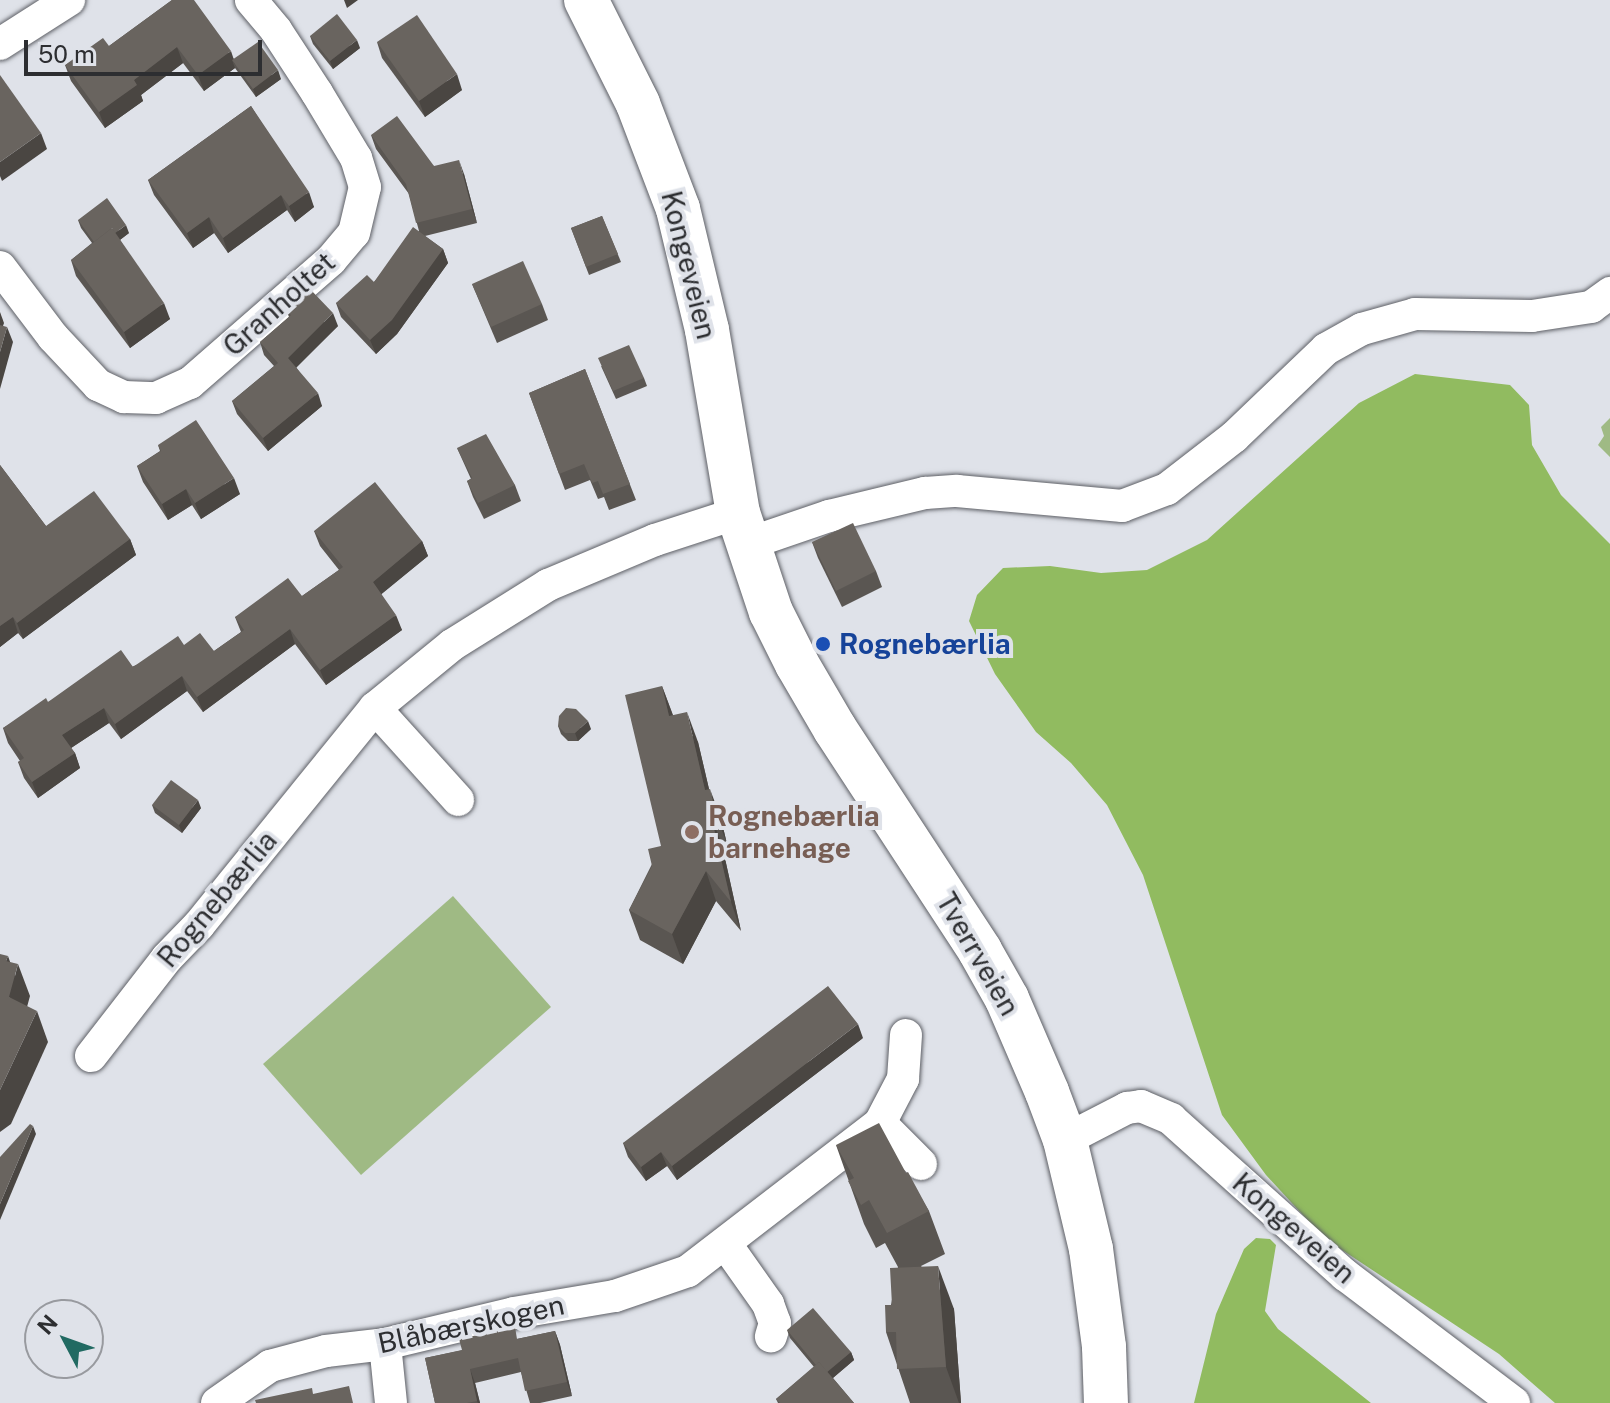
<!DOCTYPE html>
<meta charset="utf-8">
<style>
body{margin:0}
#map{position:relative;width:1610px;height:1403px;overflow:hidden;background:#dfe2e9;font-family:"Public Sans",sans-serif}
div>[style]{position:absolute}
.green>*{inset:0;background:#9fba84}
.forest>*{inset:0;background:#91bb60}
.roads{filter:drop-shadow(0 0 2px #5e6066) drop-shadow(0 0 2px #5e6066)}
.minor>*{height:32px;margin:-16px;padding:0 16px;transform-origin:16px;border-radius:16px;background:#fff}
.secondary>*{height:44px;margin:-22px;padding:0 22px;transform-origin:22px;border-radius:22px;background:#fff}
.wall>*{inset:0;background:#5a5652}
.shaded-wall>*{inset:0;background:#4a4642}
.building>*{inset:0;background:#69645f}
.dots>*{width:22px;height:22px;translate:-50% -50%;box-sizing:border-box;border:4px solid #dfe2e9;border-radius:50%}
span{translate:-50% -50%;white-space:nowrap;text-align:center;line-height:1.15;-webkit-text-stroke:8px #dfe2e9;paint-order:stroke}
.street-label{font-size:28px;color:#2d2e31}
.transit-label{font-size:28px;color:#164399;font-weight:700}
.left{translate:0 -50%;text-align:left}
.education-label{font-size:28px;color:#785e54;font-weight:700}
.north{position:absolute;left:24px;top:1299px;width:80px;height:80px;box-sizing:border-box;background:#dfe2e9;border:2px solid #989a9f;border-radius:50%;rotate:311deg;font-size:22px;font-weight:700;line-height:32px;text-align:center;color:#2d2e31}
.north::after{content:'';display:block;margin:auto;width:28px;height:36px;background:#216a62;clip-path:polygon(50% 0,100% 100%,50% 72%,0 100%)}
.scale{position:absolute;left:24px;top:40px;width:238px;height:36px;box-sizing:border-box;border:4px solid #2d2e31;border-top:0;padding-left:10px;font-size:24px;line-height:28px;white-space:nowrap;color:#2d2e31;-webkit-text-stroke:6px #dfe2e9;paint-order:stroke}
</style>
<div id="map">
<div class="green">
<div style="clip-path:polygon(1610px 418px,1610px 457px,1598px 445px,1604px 436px,1601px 427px)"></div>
<div style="clip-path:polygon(453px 896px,551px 1007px,361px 1175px,263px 1064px)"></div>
</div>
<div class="forest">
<div style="clip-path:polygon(1415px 374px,1510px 385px,1529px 405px,1532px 445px,1561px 495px,1610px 544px,1610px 1403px,1555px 1403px,1499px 1354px,1324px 1238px,1266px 1175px,1222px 1115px,1143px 875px,1107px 805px,1071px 763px,1036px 732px,995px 674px,969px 621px,977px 595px,1003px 568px,1050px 566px,1101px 573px,1147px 570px,1207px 540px,1359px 403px)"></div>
<div style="clip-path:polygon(1256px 1238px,1270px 1239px,1276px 1245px,1265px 1311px,1278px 1329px,1371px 1403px,1194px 1403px,1216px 1314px,1244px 1249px)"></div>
</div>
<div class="roads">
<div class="minor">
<div style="left:0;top:44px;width:82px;rotate:-32.5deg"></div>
<div style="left:0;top:267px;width:88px;rotate:52.9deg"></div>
<div style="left:53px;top:337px;width:66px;rotate:46.8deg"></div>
<div style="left:98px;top:385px;width:29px;rotate:25deg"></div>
<div style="left:124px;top:397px;width:32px;rotate:2deg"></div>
<div style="left:156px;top:398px;width:37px;rotate:-24deg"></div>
<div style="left:190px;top:383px;width:187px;rotate:-41.1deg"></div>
<div style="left:331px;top:260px;width:35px;rotate:-50deg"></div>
<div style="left:354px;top:233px;width:47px;rotate:-76.6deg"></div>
<div style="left:365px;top:187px;width:30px;rotate:-107deg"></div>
<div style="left:356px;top:158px;width:76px;rotate:-121deg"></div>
<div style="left:317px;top:93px;width:75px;rotate:-123.1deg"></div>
<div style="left:276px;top:30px;width:39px;rotate:-130deg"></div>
<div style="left:747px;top:544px;width:87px;rotate:-18.9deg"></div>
<div style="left:829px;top:516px;width:99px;rotate:-13.5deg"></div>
<div style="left:925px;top:493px;width:32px;rotate:-4deg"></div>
<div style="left:957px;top:491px;width:166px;rotate:5.2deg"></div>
<div style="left:1122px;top:506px;width:48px;rotate:-20.7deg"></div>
<div style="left:1167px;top:489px;width:85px;rotate:-37.8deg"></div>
<div style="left:1234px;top:437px;width:127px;rotate:-43.7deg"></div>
<div style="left:1326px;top:349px;width:41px;rotate:-29.1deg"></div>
<div style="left:1362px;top:329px;width:55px;rotate:-15.8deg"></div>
<div style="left:1415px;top:314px;width:117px;rotate:1deg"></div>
<div style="left:1532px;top:316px;width:60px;rotate:-8.7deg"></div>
<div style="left:1591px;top:307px;width:24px;rotate:-36deg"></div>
<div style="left:375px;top:708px;width:124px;rotate:47.9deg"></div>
<div style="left:91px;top:1056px;width:124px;rotate:-52.2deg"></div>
<div style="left:167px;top:958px;width:46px;rotate:-45.9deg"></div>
<div style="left:199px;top:925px;width:279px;rotate:-51deg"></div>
<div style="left:375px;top:708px;width:99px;rotate:-39.3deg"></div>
<div style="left:452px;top:645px;width:113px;rotate:-32deg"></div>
<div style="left:548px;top:585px;width:116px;rotate:-22.8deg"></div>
<div style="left:655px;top:540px;width:87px;rotate:-18deg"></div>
<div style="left:880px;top:1123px;width:58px;rotate:45deg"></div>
<div style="left:1065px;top:1140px;width:70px;rotate:-27.3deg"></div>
<div style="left:1127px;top:1108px;width:14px;rotate:-8deg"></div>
<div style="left:1141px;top:1106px;width:33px;rotate:23deg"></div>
<div style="left:1171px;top:1119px;width:234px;rotate:41.9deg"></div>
<div style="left:1345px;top:1275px;width:212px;rotate:37.1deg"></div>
<div style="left:725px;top:1243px;width:75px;rotate:54.8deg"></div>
<div style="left:768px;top:1304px;width:20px;rotate:70deg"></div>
<div style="left:775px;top:1323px;width:14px;rotate:107deg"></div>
<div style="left:385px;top:1344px;width:59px;rotate:84.2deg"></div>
<div style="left:217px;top:1403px;width:65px;rotate:-34.9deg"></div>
<div style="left:270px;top:1366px;width:58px;rotate:-15deg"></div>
<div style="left:326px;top:1351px;width:59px;rotate:-6.8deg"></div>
<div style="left:385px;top:1344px;width:133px;rotate:-13.5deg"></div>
<div style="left:514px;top:1313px;width:102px;rotate:-9.6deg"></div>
<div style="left:615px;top:1296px;width:77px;rotate:-18.9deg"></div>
<div style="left:688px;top:1271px;width:242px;rotate:-37.6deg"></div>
<div style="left:880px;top:1123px;width:50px;rotate:-62.4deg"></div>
<div style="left:903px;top:1079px;width:44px;rotate:-86.1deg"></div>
</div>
<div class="secondary">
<div style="left:586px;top:0;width:116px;rotate:63.4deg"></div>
<div style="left:638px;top:104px;width:112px;rotate:69.1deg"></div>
<div style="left:678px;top:209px;width:124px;rotate:76.5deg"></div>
<div style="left:707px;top:330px;width:186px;rotate:80.4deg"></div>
<div style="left:738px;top:513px;width:104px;rotate:71.6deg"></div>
<div style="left:771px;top:612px;width:58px;rotate:63.4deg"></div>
<div style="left:797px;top:664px;width:75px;rotate:59.7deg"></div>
<div style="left:835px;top:729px;width:265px;rotate:56.8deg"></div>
<div style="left:980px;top:951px;width:55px;rotate:60.6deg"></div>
<div style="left:1007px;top:999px;width:101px;rotate:66.7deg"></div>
<div style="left:1047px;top:1092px;width:51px;rotate:69.4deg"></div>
<div style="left:1065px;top:1140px;width:112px;rotate:76.6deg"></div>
<div style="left:1091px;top:1249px;width:99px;rotate:82.4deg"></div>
<div style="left:1104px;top:1347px;width:56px;rotate:88deg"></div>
</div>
</div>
<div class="wall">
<div style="clip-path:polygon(172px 0,234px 59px,281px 79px,256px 97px,235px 68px,204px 91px,183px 63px,141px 95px,143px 101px,105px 128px,71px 81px,65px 65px,109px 46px)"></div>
<div style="clip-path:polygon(310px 36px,360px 48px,333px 69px,313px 44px)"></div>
<div style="clip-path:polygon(377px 42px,462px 90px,425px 117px,382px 58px)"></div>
<div style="clip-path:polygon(251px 106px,314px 207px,295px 222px,287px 210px,228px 253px,214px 233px,193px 248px,154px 195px,148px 180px)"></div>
<div style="clip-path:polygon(371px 135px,434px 166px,464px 174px,477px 223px,425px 236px,443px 249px,448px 263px,397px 334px,376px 354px,341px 317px,336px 303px,374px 282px,419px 231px,409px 194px,376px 149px)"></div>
<div style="clip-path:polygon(602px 216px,621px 262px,589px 275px,571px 228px)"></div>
<div style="clip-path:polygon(78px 220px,129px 233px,120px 240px,170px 319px,130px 348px,76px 276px,71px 260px,92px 243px,81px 228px)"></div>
<div style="clip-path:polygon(472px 284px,542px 304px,548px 320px,497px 343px)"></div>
<div style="clip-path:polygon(287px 312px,338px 326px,296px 367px,322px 406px,268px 451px,237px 414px,232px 401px,274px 366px,264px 355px,260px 342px,289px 317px)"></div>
<div style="clip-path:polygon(601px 366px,644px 378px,647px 386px,616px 399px)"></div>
<div style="clip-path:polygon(585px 369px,636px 500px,609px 510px,604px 497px,598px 499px,590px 480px,565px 490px,529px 393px)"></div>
<div style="clip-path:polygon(158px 445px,240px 494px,201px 519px,192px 505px,168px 520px,143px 482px,137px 466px,160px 451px)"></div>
<div style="clip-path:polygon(457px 448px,515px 485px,521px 501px,484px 519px,473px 497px,467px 481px,471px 479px)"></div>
<div style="clip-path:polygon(0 465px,46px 526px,130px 539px,136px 555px,23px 639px,18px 633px,0 647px)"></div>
<div style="clip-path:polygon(314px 531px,422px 541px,428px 556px,381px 594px,402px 630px,326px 685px,295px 644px,203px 712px,187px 691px,121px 739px,109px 723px,71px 748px,75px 753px,80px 768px,38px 798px,24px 778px,18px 762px,20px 761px,8px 743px,3px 728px,48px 702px,184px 645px,214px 651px,241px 632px,235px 617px,302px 596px,339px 570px,320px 546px)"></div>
<div style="clip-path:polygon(812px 542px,876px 571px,882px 587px,842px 607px,818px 558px)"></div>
<div style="clip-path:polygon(662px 686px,673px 715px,698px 742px,709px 789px,721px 819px,727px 844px,722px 845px,741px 931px,716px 901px,683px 964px,640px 940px,629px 910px,661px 846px)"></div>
<div style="clip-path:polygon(558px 726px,591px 729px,578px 741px,568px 741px,561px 734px)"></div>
<div style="clip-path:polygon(152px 805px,201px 808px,182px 833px,155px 813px)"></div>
<div style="clip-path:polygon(863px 1038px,677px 1180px,667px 1166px,646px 1181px,628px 1157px,623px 1143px)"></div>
<div style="clip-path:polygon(836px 1145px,906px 1173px,929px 1211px,945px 1254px,921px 1266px,954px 1309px,961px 1403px,910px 1403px,886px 1332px,898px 1267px,885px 1243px,876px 1248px,864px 1224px)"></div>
<div style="clip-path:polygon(787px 1330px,851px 1352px,854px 1360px,833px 1378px,854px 1403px,778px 1403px,776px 1399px,814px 1367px,790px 1338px)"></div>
<div style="clip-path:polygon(555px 1331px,560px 1345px,572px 1396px,540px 1403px,530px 1403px,521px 1372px,475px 1383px,480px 1403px,435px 1403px,425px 1358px)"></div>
</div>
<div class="shaded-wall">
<div style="clip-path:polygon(344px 0,358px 0,347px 8px)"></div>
<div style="clip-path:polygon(357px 40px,360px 48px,333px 69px,330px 61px)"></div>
<div style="clip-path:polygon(177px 47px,183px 63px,141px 95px,143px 101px,105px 128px,99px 112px,134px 80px)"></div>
<div style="clip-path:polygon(231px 51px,236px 66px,232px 60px,235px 68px,204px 91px,198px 75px)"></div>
<div style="clip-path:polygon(278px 70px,281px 79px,256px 97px,253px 89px)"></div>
<div style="clip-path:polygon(457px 74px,462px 90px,425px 117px,419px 101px)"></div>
<div style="clip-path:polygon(41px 133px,47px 149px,2px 181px,0 176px,0 162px)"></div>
<div style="clip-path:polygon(459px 160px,464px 174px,477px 223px,472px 209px)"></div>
<div style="clip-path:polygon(309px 192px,314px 207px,295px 222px,289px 206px)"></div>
<div style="clip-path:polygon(281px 195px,287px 210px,228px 253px,223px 238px)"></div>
<div style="clip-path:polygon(209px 217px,214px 233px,193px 248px,187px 233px)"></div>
<div style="clip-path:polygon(126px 225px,129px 233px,101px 254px,98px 246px)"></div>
<div style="clip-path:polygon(443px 249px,448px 263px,397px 334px,376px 354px,370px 340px)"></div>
<div style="clip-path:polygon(164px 303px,170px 319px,130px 348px,124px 332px)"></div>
<div style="clip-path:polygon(0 312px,4px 323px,0 335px)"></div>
<div style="clip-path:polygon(333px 313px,338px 326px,293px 371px,288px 358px)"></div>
<div style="clip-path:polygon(7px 327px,13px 342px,0 389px,0 352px)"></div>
<div style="clip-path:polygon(318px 393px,322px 406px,268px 451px,263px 438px)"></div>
<div style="clip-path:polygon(234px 478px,240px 494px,201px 519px,195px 503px)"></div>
<div style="clip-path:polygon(186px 489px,192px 505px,168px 520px,162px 504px)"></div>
<div style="clip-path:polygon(130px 539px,136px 555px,23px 639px,17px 623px)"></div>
<div style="clip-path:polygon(422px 541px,428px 556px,378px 597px,373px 582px)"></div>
<div style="clip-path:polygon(396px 615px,402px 630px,326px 685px,320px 670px)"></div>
<div style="clip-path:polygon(13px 617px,18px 633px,0 647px,0 626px)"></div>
<div style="clip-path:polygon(290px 629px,295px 644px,203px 712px,197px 697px)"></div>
<div style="clip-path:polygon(182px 676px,187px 691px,121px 739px,115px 724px)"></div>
<div style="clip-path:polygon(662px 686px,673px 716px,669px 716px)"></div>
<div style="clip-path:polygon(104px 708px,109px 723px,68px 750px,62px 735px)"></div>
<div style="clip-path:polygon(687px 712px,698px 742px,715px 815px,705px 790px)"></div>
<div style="clip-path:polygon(588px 721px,591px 729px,578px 741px,575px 733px)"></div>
<div style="clip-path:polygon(75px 753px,80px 768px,38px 798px,32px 782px)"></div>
<div style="clip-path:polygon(710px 789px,721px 819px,727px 844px,716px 815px)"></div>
<div style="clip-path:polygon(198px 800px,201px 808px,182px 833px,179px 825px)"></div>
<div style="clip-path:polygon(711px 816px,722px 845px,741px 931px,731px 902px)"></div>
<div style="clip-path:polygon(706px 871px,716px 901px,683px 964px,672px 934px)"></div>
<div style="clip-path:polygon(8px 956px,15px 976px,18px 964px,30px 996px,21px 1029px,9px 997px,6px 961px)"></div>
<div style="clip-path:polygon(37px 1011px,48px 1042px,11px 1124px,0 1132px,0 1090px)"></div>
<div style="clip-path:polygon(858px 1024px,863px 1038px,677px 1180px,672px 1166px)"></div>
<div style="clip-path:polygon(33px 1126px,36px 1134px,0 1220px,0 1204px)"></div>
<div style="clip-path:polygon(661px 1152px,667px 1166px,646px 1181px,641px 1167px)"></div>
<div style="clip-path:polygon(938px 1266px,954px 1309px,961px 1403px,959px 1403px,946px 1367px)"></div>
<div style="clip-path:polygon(555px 1331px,560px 1345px,572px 1396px,567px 1382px)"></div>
<div style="clip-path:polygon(851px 1352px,854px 1360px,828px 1382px,825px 1374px)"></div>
<div style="clip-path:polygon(470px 1369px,475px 1383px,480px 1403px,478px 1403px,477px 1401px)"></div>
</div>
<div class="building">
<div style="clip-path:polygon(172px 0,194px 0,231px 51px,198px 75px,177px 47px,134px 80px,137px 85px,99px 112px,65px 65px,103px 38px,109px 46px)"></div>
<div style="clip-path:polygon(337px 14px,357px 40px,330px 61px,310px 36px)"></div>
<div style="clip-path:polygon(417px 15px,457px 74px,419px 101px,377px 42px)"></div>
<div style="clip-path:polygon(258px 42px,278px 70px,253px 89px,232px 60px)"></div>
<div style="clip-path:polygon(0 75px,41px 133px,0 162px)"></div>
<div style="clip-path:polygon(251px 106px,309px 192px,289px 206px,281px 195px,223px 238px,209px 217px,187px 233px,148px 180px)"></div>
<div style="clip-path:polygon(397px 116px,434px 166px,459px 160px,472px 209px,416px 223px,406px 184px,371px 135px)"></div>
<div style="clip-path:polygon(107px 198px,126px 225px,115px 233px,112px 228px,94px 242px,78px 220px)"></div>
<div style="clip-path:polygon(602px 216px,618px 254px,586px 267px,571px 228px)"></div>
<div style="clip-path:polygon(413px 227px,443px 249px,392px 320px,370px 340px,336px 303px,367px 275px,374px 282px)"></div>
<div style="clip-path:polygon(112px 228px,164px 303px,124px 332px,71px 260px)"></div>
<div style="clip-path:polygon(523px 261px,542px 304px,491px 327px,472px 284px)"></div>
<div style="clip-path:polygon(310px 289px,333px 313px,288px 358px,318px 393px,263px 438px,232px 401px,278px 363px,260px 342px,291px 315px,287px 312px)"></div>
<div style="clip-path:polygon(0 325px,7px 327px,0 352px)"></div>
<div style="clip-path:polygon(629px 345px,644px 378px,613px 391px,598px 358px)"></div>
<div style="clip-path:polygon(585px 369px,630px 484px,603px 494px,598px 481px,592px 483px,584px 464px,559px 474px,529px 393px)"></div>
<div style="clip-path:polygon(196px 420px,234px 478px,195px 503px,186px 489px,162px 504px,137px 466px,161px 451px,158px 445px)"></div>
<div style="clip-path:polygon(486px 434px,515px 485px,478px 503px,467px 481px,472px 478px,457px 448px)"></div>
<div style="clip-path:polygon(0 465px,46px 526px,94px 491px,130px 539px,17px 623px,13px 617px,0 626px)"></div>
<div style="clip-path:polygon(375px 482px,422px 541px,373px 582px,396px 615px,320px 670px,290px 629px,197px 697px,182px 676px,115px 724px,104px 708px,62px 735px,75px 753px,32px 782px,18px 762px,24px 758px,3px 728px,46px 698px,48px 702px,121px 650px,133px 667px,178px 636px,184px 645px,200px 633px,214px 651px,244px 630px,235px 617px,288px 578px,302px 596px,343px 567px,314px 531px)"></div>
<div style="clip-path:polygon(853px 523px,876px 571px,836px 591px,812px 542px)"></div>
<div style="clip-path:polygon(662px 686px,669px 716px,687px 712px,705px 790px,710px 789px,716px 815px,711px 816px,731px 902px,706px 871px,672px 934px,629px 910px,652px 866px,648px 849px,661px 846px,625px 695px)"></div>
<div style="clip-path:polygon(566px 708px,576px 709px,588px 721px,575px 733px,565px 733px,558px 726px,559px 716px)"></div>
<div style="clip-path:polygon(171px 780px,198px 800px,179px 825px,152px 805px)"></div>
<div style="clip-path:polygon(0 954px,8px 956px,6px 961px,18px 964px,9px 997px,37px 1011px,0 1090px)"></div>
<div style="clip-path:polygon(828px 986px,858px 1024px,672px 1166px,661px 1152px,641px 1167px,623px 1143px)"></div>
<div style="clip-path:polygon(879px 1123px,906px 1173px,908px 1172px,929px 1211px,887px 1233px,869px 1200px,861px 1205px,848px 1181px,854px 1178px,836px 1145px)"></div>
<div style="clip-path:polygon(30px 1124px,33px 1126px,0 1204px,0 1157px)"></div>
<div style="clip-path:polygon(938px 1266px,946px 1367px,897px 1369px,896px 1332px,886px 1332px,885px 1305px,892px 1305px,890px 1268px)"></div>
<div style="clip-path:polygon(813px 1308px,851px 1352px,827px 1372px,819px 1362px,816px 1365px,787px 1330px)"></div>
<div style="clip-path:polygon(515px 1327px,517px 1339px,555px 1331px,567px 1382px,525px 1391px,518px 1358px,470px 1369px,477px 1401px,467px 1403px,435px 1403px,425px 1358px,462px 1350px,459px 1339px)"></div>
<div style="clip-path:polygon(819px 1362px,854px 1403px,780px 1403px,776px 1399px)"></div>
<div style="clip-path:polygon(349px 1386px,353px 1403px,256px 1403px,255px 1400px,312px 1388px,313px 1394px)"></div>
</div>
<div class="dots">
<div style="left:823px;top:644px;background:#1a4fb4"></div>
<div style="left:692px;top:832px;background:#8d6e63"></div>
</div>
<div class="street-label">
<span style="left:689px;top:265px;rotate:76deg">Kongeveien</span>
<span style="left:279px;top:304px;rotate:-42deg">Granholtet</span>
<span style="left:217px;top:899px;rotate:-50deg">Rognebærlia</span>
<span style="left:978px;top:954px;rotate:60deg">Tverrveien</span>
<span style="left:1294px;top:1228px;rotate:41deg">Kongeveien</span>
<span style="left:471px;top:1324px;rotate:-12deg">Blåbærskogen</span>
</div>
<div class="transit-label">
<span class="left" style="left:839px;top:644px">Rognebærlia</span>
</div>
<div class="education-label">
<span class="left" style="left:708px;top:832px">Rognebærlia<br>barnehage</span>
</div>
<div class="north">N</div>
<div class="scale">50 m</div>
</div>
